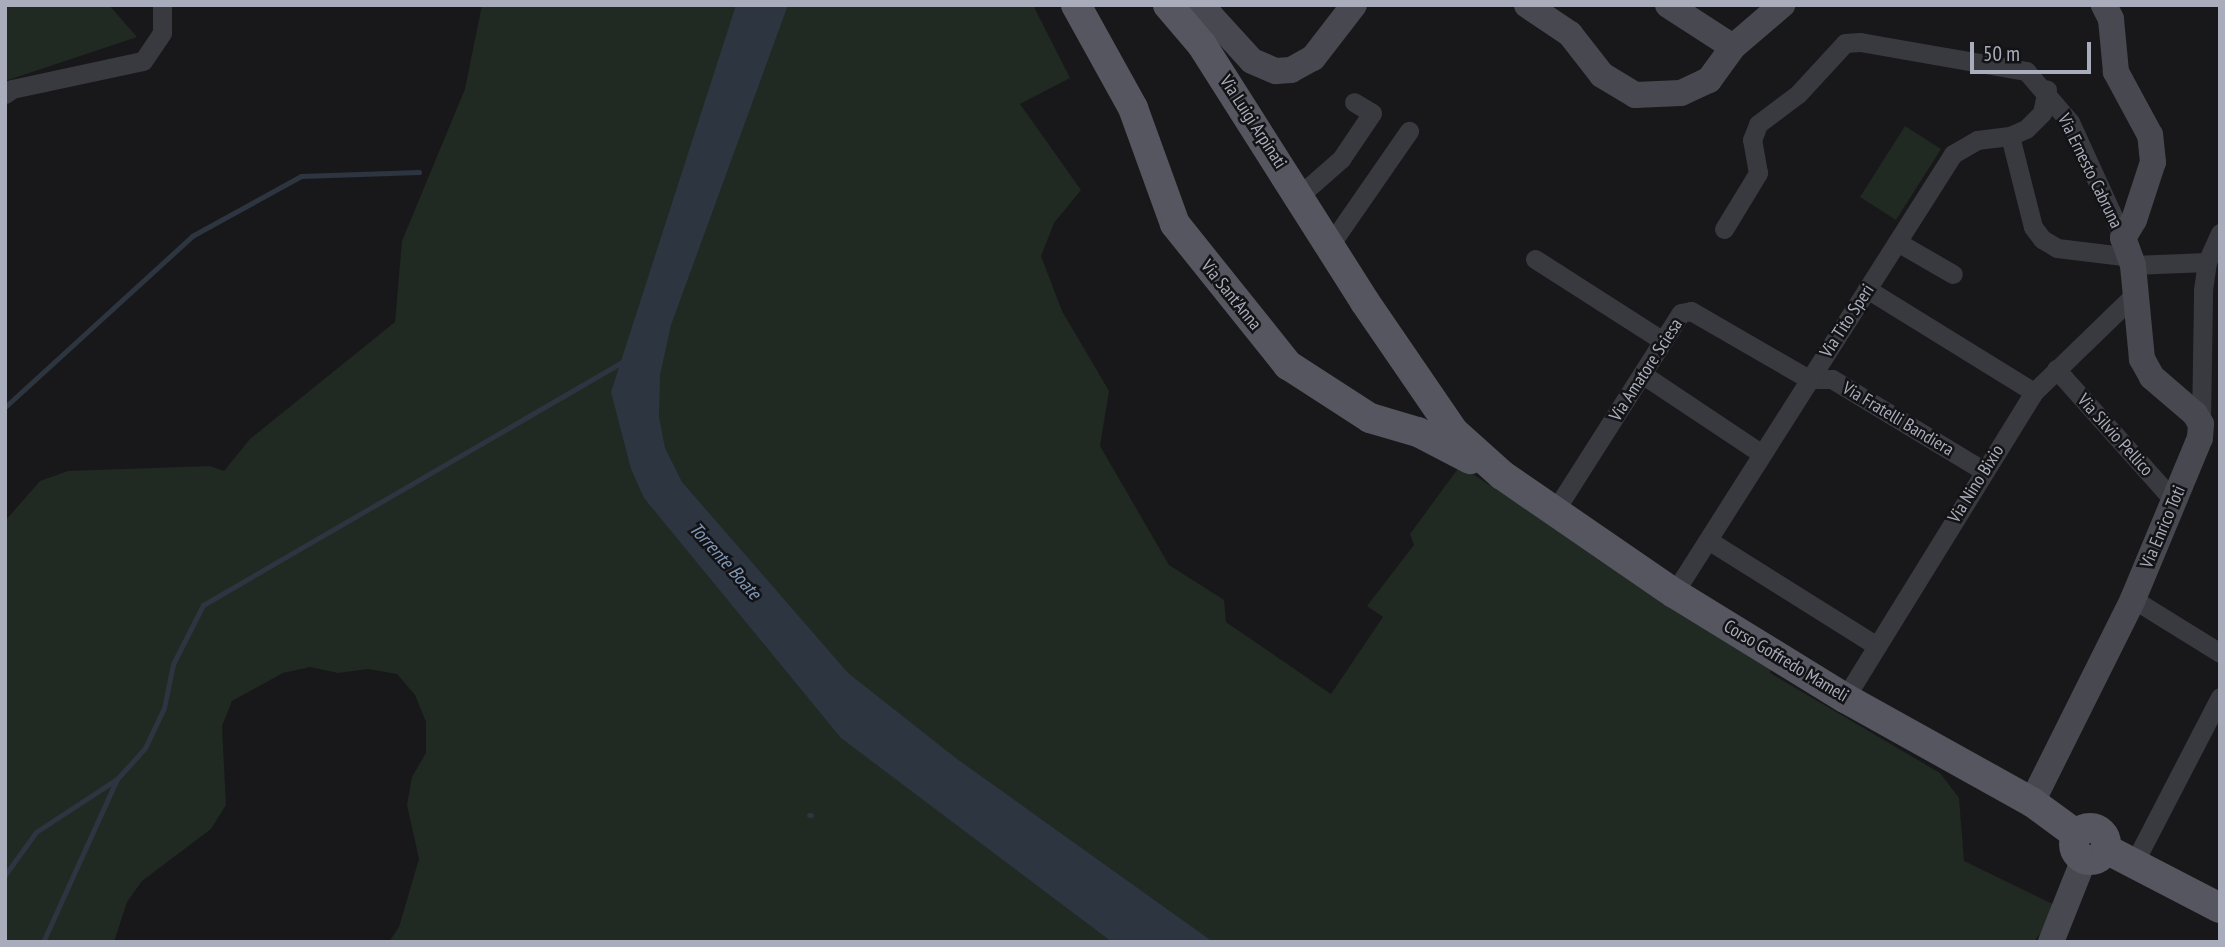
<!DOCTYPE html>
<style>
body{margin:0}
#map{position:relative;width:2225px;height:947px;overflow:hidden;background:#18181a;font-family:"PT Sans Narrow",sans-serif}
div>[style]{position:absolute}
.green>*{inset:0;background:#202922}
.water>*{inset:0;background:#2d3540}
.stream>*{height:5px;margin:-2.5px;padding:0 2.5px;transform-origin:2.5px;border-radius:2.5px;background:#2d3540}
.street>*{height:19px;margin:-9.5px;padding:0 9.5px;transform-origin:9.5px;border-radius:9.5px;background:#393940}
.secondary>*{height:26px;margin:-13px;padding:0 13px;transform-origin:13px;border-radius:13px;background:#474850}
.primary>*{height:30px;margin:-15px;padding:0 15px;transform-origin:15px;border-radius:15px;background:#55565f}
.primary>.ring{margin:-15px;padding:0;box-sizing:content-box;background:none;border:30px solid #55565f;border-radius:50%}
span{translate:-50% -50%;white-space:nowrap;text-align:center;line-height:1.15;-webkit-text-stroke:5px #131316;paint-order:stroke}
.street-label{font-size:18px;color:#a9adbb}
.water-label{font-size:19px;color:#7f97b8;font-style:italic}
.frame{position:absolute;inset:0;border:7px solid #a9adbb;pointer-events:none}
.scale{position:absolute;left:1970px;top:42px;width:121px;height:32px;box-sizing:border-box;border:4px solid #a9adbb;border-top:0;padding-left:9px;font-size:21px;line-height:24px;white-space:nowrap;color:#a9adbb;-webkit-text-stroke:5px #131316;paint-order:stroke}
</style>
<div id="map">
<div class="green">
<div style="clip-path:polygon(5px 5px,109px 5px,137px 37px,5px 81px)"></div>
<div style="clip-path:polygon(482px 5px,1033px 5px,1070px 78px,1020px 104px,1081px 190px,1054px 223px,1041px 256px,1062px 311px,1109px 391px,1100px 446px,1169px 565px,1224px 600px,1226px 622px,1331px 694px,1383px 617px,1367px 606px,1414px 545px,1410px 534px,1457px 470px,1465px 469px,1771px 668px,1770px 673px,1940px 773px,1959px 798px,1964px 861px,2059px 907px,2034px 942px,389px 942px,399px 927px,419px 859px,407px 805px,412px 777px,426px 753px,426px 722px,415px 695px,397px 674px,368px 669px,338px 673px,310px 667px,283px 673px,232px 701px,222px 726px,226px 805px,211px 829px,142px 881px,127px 902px,114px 942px,5px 942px,5px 521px,40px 481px,68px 471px,210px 466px,224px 471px,250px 439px,395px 322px,402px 241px,465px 89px)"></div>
<div style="clip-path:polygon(1905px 126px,1941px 149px,1896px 220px,1860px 197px)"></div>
</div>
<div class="water">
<div style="clip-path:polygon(736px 5px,788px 5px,671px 325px,660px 375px,659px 417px,665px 448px,682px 482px,848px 673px,957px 759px,1213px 942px,1112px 942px,841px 738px,644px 498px,631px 469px,611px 392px)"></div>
</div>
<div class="stream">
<div style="left:5px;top:407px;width:253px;rotate:-42.4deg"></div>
<div style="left:192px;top:236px;width:124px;rotate:-28.8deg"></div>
<div style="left:301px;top:176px;width:118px;rotate:-1.9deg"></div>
<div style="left:809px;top:815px;width:2px"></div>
<div style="left:5px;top:875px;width:53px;rotate:-54.2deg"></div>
<div style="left:36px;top:832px;width:97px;rotate:-33.2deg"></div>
<div style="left:117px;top:779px;width:42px;rotate:-47.9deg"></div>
<div style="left:145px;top:748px;width:44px;rotate:-64.6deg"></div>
<div style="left:164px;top:708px;width:45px;rotate:-78.4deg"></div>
<div style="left:173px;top:664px;width:66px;rotate:-63deg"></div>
<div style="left:203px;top:605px;width:489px;rotate:-30.1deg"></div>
<div style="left:43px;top:942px;width:179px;rotate:-65.6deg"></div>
</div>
<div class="street">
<div style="left:5px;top:94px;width:9px;rotate:-36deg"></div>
<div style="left:12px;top:89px;width:134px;rotate:-12.1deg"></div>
<div style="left:143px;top:61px;width:34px;rotate:-56deg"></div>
<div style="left:162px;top:33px;width:28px;rotate:-90deg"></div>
<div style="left:2010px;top:136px;width:94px;rotate:75.8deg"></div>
<div style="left:2033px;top:227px;width:15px;rotate:53deg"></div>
<div style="left:2042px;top:239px;width:17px;rotate:31deg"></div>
<div style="left:2057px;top:248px;width:75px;rotate:6.9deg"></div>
<div style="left:1300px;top:195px;width:55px;rotate:-41.3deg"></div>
<div style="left:1341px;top:159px;width:55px;rotate:-56deg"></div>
<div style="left:1372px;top:113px;width:21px;rotate:-149deg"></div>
<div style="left:1724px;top:229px;width:66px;rotate:-58.7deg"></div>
<div style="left:1758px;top:173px;width:34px;rotate:-100deg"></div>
<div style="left:1752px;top:140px;width:17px;rotate:-69deg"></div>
<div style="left:1758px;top:124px;width:50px;rotate:-36.9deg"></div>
<div style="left:1798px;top:94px;width:69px;rotate:-47.3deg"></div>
<div style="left:1845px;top:43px;width:15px;rotate:-4deg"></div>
<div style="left:1860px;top:42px;width:169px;rotate:9.9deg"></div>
<div style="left:2026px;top:71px;width:67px;rotate:49.2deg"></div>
<div style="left:2070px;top:122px;width:128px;rotate:65.4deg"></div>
<div style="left:1899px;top:243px;width:62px;rotate:29.9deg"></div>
<div style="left:1330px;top:245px;width:139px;rotate:-55.3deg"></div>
<div style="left:1535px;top:259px;width:152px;rotate:32.6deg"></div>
<div style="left:2133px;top:265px;width:74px;rotate:-2.3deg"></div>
<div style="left:1867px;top:289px;width:196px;rotate:31.7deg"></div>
<div style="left:2056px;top:369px;width:177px;rotate:48.2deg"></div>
<div style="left:1642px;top:374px;width:144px;rotate:33.7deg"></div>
<div style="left:2201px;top:424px;width:134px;rotate:-89.1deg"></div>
<div style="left:2203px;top:290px;width:28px;rotate:-82deg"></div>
<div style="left:2207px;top:262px;width:32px;rotate:-66deg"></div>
<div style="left:1554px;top:512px;width:236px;rotate:-57.5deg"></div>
<div style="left:1681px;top:313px;width:10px;rotate:-11deg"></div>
<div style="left:1691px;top:311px;width:136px;rotate:30deg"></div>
<div style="left:1809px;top:379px;width:23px"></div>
<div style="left:1832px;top:379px;width:178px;rotate:31.2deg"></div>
<div style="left:1708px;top:540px;width:199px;rotate:32.1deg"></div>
<div style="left:1674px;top:593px;width:520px;rotate:-57.56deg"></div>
<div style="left:1953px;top:154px;width:28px;rotate:-30deg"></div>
<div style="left:1977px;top:140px;width:33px;rotate:-7deg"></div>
<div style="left:2010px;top:136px;width:17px;rotate:-24deg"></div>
<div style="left:2026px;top:129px;width:23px;rotate:-45deg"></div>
<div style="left:2042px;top:113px;width:24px;rotate:-78deg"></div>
<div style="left:2133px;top:599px;width:102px;rotate:31.8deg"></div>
<div style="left:1845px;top:698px;width:360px;rotate:-58.3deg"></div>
<div style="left:2034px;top:392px;width:141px;rotate:-44.1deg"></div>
<div style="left:2134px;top:863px;width:187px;rotate:-62.6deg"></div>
</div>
<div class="secondary">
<div style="left:1189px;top:5px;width:23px;rotate:25deg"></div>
<div style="left:1210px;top:15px;width:62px;rotate:47.6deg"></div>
<div style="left:1252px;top:61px;width:26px;rotate:23deg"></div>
<div style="left:1276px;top:71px;width:15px;rotate:-4deg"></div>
<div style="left:1291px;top:70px;width:25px;rotate:-29deg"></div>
<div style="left:1313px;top:58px;width:67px;rotate:-52.3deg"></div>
<div style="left:1527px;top:5px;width:52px;rotate:34deg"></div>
<div style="left:1570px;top:34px;width:52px;rotate:52deg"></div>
<div style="left:1602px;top:75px;width:39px;rotate:31deg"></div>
<div style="left:1635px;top:95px;width:46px;rotate:-2.5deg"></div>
<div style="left:1681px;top:93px;width:31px;rotate:-25deg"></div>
<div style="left:1709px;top:80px;width:41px;rotate:-54deg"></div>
<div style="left:1733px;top:47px;width:65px;rotate:-40.6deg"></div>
<div style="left:1668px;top:5px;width:77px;rotate:32.9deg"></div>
<div style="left:2032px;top:802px;width:227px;rotate:-63.5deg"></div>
<div style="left:2133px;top:599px;width:174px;rotate:-67.4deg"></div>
<div style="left:2200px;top:438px;width:14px;rotate:-86deg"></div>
<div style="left:2201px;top:424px;width:12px;rotate:-121deg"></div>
<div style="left:2195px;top:414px;width:57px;rotate:-139.3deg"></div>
<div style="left:2152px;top:377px;width:21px;rotate:-119deg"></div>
<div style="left:2142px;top:359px;width:94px;rotate:-95.5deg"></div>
<div style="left:2133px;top:265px;width:29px;rotate:-110deg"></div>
<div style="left:2123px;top:238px;width:21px;rotate:-59deg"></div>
<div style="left:2134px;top:220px;width:61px;rotate:-71.9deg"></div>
<div style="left:2153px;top:162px;width:27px;rotate:-96deg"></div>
<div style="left:2150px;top:135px;width:72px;rotate:-118.4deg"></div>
<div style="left:2116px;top:72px;width:53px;rotate:-95.4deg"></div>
<div style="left:2111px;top:19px;width:16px;rotate:-117deg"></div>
<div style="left:2051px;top:942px;width:89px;rotate:-68.3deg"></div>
</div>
<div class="primary">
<div style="left:1076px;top:5px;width:118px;rotate:61deg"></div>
<div style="left:1133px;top:108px;width:123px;rotate:70.1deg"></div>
<div style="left:1175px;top:224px;width:181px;rotate:51.3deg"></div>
<div style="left:1288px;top:365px;width:98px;rotate:32.9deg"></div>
<div style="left:1370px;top:418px;width:50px;rotate:16.3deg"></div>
<div style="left:1418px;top:432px;width:59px;rotate:27.4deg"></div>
<div style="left:1168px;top:5px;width:52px;rotate:49.6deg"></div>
<div style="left:1202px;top:45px;width:304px;rotate:57.6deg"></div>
<div style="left:1365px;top:302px;width:158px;rotate:55.6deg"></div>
<div style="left:1454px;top:432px;width:64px;rotate:41.9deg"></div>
<div style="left:1502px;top:475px;width:209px;rotate:34.5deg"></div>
<div style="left:1674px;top:593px;width:201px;rotate:31.6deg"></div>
<div style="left:1845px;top:698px;width:214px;rotate:29.1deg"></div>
<div style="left:2032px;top:802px;width:56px;rotate:36.3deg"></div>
<div class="ring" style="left:2074px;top:828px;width:2px;height:2px"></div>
<div style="left:2106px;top:849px;width:128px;rotate:27.4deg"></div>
</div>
<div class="street-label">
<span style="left:1253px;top:122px;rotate:57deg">Via Luigi Arpinati</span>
<span style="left:2090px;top:171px;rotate:64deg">Via Ernesto Cabruna</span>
<span style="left:1231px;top:295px;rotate:51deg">Via Sant'Anna</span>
<span style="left:1847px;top:321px;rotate:-57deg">Via Tito Speri</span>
<span style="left:1646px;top:370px;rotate:-57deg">Via Amatore Sciesa</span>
<span style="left:1898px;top:419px;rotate:31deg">Via Fratelli Bandiera</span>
<span style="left:2115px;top:435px;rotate:48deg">Via Silvio Pellico</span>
<span style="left:1976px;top:484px;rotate:-58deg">Via Nino Bixio</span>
<span style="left:2163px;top:527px;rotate:-67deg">Via Enrico Toti</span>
<span style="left:1786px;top:661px;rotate:31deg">Corso Goffredo Mameli</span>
</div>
<div class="water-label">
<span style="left:725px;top:561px;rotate:48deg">Torrente Boate</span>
</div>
<div class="frame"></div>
<div class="scale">50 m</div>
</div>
